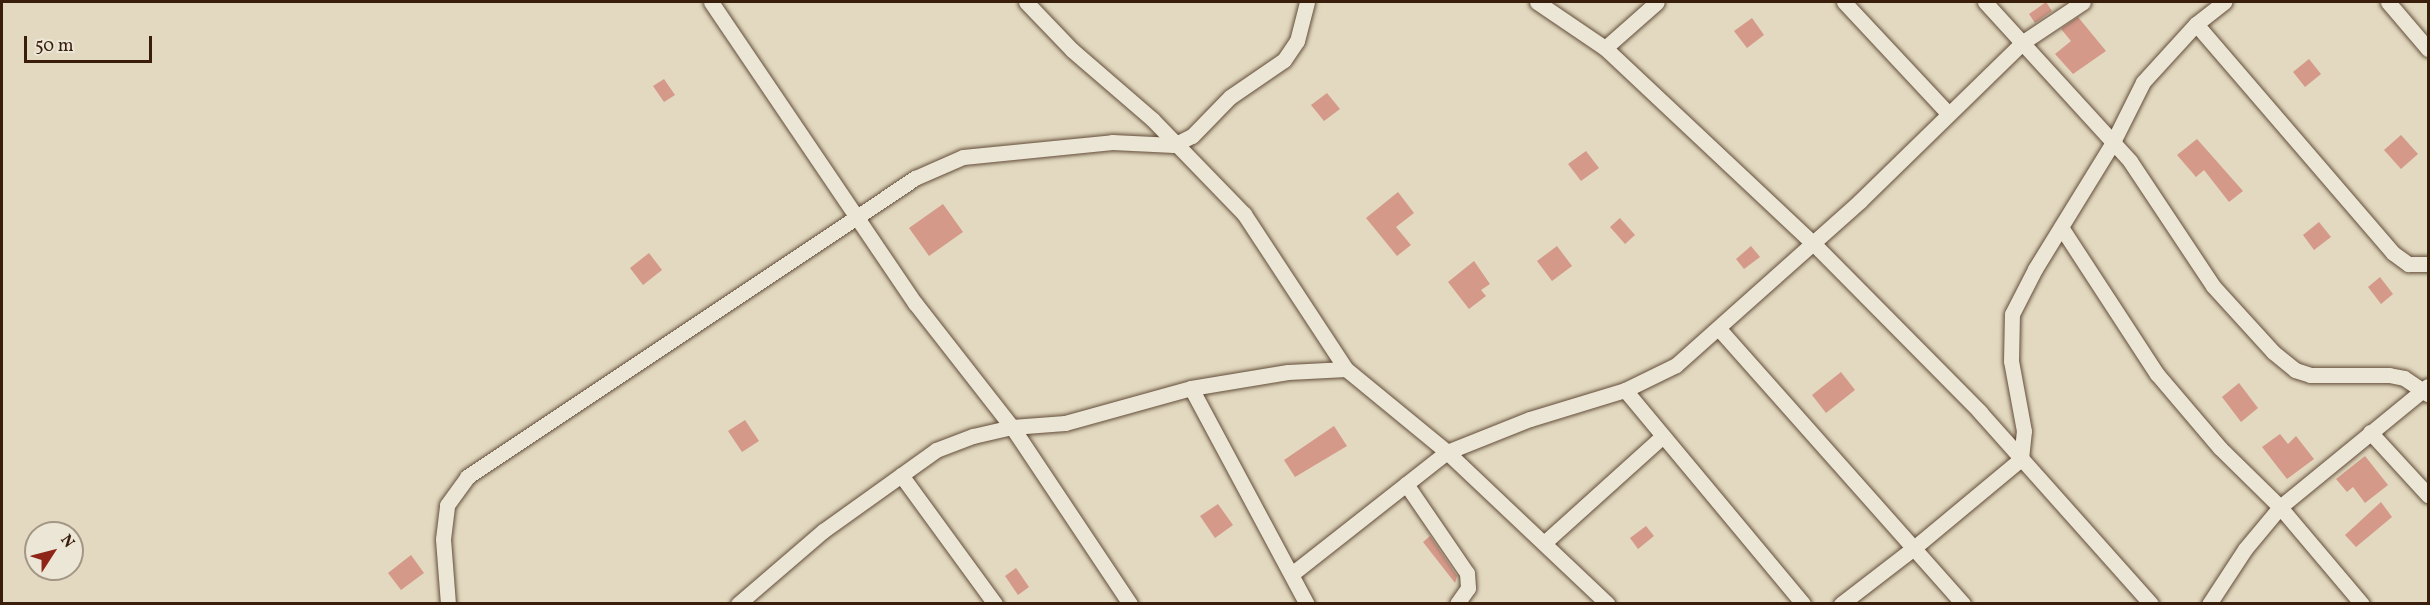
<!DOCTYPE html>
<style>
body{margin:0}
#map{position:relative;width:2430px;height:605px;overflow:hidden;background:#e2d9c0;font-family:Vollkorn,serif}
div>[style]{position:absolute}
.building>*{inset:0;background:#d49989}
.roads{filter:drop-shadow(0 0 2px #634d39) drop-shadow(0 0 2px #634d39)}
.street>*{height:15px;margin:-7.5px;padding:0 7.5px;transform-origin:7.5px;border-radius:7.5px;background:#ece6d6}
span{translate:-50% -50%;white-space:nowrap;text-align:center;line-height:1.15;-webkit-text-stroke:4.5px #ece6d6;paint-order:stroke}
.frame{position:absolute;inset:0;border:3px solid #391e0c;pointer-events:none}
.north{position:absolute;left:24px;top:521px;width:60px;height:60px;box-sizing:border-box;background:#ece6d6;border:2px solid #a49685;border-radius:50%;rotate:54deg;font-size:16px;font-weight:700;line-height:24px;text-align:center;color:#391e0c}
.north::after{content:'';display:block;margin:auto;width:21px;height:27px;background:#8f2418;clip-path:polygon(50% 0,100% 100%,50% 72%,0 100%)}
.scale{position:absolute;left:24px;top:36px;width:128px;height:27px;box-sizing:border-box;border:3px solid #391e0c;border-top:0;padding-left:8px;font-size:18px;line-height:21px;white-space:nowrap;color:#391e0c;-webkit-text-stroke:4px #ece6d6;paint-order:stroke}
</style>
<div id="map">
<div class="building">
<div style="clip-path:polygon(2046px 2px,2052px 11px,2035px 23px,2029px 14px)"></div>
<div style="clip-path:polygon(2078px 17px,2106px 51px,2073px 74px,2055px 54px,2071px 41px,2061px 29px)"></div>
<div style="clip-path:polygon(1752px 18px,1764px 35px,1747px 48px,1734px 31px)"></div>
<div style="clip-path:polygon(2309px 59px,2321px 74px,2305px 87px,2293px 72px)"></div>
<div style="clip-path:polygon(664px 79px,675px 95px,664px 102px,653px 86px)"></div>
<div style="clip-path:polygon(1327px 93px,1340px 109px,1324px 121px,1311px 105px)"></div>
<div style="clip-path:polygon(2401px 135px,2418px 154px,2401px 169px,2384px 150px)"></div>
<div style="clip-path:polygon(2197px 139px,2243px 191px,2229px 202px,2204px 170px,2196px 177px,2177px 155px)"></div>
<div style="clip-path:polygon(1586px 151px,1599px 168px,1581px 181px,1568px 164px)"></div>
<div style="clip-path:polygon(1398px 192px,1414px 213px,1396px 227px,1411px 245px,1397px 256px,1366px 218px)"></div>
<div style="clip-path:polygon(943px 204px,963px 232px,929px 256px,909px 228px)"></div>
<div style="clip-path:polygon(1620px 218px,1635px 235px,1625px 244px,1610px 227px)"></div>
<div style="clip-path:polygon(2319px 222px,2331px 237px,2314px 250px,2303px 235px)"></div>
<div style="clip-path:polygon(1557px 246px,1572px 266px,1552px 281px,1537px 261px)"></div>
<div style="clip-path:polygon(1751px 246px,1760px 257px,1744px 269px,1736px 259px)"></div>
<div style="clip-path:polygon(649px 253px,662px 270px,643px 285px,630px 268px)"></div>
<div style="clip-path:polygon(1474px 261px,1490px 284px,1481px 290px,1486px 296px,1469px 309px,1448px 282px)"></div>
<div style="clip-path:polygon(2380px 277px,2393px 294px,2381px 304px,2368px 287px)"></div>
<div style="clip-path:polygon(1841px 372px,1855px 390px,1826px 413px,1812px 395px)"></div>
<div style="clip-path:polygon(2239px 383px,2258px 408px,2241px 422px,2222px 397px)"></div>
<div style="clip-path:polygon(745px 420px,759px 441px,742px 452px,728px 431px)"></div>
<div style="clip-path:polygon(1334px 426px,1347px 446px,1295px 477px,1284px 460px)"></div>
<div style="clip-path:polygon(2280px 434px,2288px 444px,2296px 436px,2314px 459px,2287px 479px,2262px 447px)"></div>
<div style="clip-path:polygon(2365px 456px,2388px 485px,2365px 503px,2353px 487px,2347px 492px,2336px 479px)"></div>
<div style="clip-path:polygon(2381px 502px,2392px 517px,2356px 547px,2345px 535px)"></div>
<div style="clip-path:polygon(1218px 504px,1233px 525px,1215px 538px,1200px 516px)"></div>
<div style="clip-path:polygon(1646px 526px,1654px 536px,1638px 549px,1630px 538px)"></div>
<div style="clip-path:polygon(1430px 536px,1457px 576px,1455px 583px,1423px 542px)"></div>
<div style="clip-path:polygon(411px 555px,424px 573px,401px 590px,388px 573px)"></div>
<div style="clip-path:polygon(1016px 568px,1029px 587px,1018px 595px,1005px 576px)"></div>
</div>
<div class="roads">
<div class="street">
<div style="left:711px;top:2px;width:364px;rotate:55.9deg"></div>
<div style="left:915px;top:303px;width:157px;rotate:52deg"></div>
<div style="left:1012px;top:427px;width:213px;rotate:56.3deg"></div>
<div style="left:1026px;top:2px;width:66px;rotate:46.2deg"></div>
<div style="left:1072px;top:50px;width:107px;rotate:40.8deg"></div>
<div style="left:1153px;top:120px;width:131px;rotate:45.9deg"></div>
<div style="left:1244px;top:214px;width:186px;rotate:56.7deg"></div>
<div style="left:1346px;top:369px;width:131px;rotate:39.4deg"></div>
<div style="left:1447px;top:452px;width:221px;rotate:43.4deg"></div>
<div style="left:1537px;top:2px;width:82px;rotate:34.1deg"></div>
<div style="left:1605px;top:48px;width:287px;rotate:43.2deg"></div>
<div style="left:1814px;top:244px;width:236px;rotate:45.3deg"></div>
<div style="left:1980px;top:412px;width:257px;rotate:48.3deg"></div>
<div style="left:1844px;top:2px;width:151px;rotate:46.9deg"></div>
<div style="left:1985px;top:2px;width:215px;rotate:47.6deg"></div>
<div style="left:2130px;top:161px;width:150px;rotate:56.4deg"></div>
<div style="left:2213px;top:286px;width:89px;rotate:47.7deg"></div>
<div style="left:2273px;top:352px;width:28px;rotate:39deg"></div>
<div style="left:2295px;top:370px;width:16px;rotate:18deg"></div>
<div style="left:2310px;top:375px;width:79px"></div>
<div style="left:2389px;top:375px;width:15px;rotate:11deg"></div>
<div style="left:2404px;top:378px;width:29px;rotate:34deg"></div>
<div style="left:2388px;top:2px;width:62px;rotate:49.6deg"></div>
<div style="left:2196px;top:24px;width:302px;rotate:49.3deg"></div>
<div style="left:2393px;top:253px;width:19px;rotate:36deg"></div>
<div style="left:2408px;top:264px;width:20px"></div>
<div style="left:1605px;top:48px;width:69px;rotate:-41.5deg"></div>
<div style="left:2061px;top:227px;width:176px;rotate:56.9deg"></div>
<div style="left:2157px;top:374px;width:97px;rotate:49.6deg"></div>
<div style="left:2220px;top:448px;width:84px;rotate:44.5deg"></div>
<div style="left:2280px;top:507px;width:127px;rotate:49.8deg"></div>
<div style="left:1720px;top:330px;width:366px;rotate:48.4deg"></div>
<div style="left:1191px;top:388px;width:245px;rotate:61.8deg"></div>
<div style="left:1625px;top:390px;width:278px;rotate:50.2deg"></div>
<div style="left:2370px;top:432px;width:86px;rotate:47.4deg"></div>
<div style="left:901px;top:475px;width:160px;rotate:53.9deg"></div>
<div style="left:1406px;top:484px;width:108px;rotate:55.6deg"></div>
<div style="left:1467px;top:573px;width:15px;rotate:86deg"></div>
<div style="left:1468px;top:588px;width:19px;rotate:125deg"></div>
<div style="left:1544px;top:543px;width:160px;rotate:-42deg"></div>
<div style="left:1293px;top:573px;width:196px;rotate:-38.2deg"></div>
<div style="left:1447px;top:452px;width:89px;rotate:-21.7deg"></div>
<div style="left:1530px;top:419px;width:99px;rotate:-17deg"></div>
<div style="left:1625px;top:390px;width:57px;rotate:-26.1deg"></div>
<div style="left:1676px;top:365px;width:246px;rotate:-41.7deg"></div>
<div style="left:1860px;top:201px;width:228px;rotate:-44.3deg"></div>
<div style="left:2023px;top:42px;width:72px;rotate:-33.7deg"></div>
<div style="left:448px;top:604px;width:65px;rotate:-94.4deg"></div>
<div style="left:443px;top:539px;width:34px;rotate:-83deg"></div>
<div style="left:447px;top:505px;width:34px;rotate:-54deg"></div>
<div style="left:467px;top:477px;width:539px;rotate:-33.72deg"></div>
<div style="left:915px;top:178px;width:52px;rotate:-23.6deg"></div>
<div style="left:963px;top:157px;width:150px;rotate:-5.7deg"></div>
<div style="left:1112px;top:142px;width:62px;rotate:2.8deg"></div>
<div style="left:1174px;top:145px;width:20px;rotate:-27deg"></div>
<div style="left:1192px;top:136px;width:54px;rotate:-45.7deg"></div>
<div style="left:1230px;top:97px;width:65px;rotate:-34.4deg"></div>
<div style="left:1284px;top:60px;width:23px;rotate:-56deg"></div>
<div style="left:1297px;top:41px;width:40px;rotate:-75.6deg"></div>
<div style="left:738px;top:604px;width:112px;rotate:-40.7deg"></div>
<div style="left:823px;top:531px;width:139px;rotate:-35.6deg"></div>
<div style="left:936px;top:450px;width:40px;rotate:-21deg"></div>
<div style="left:973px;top:436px;width:40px;rotate:-13deg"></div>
<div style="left:1012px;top:427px;width:53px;rotate:-4.3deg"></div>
<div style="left:1065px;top:423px;width:131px;rotate:-15.5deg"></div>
<div style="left:1191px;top:388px;width:98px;rotate:-9.4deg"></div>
<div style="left:1288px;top:372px;width:58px;rotate:-3deg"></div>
<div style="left:1841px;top:604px;width:93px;rotate:-37.6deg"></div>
<div style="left:1915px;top:547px;width:138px;rotate:-39.7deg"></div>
<div style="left:2021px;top:459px;width:28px;rotate:-84deg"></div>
<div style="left:2024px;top:431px;width:71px;rotate:-100.5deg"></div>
<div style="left:2011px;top:361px;width:47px;rotate:-88.8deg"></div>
<div style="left:2012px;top:314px;width:51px;rotate:-62.9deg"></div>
<div style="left:2035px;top:269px;width:149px;rotate:-58.4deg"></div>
<div style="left:2113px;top:142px;width:67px;rotate:-63.4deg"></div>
<div style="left:2143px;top:82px;width:79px;rotate:-47.6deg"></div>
<div style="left:2196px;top:24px;width:36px;rotate:-38deg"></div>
<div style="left:2209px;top:604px;width:66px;rotate:-56.8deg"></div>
<div style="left:2245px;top:549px;width:55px;rotate:-50.2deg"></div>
<div style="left:2280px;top:507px;width:191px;rotate:-39.3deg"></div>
</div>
</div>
<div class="frame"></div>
<div class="north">N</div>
<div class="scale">50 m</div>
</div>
